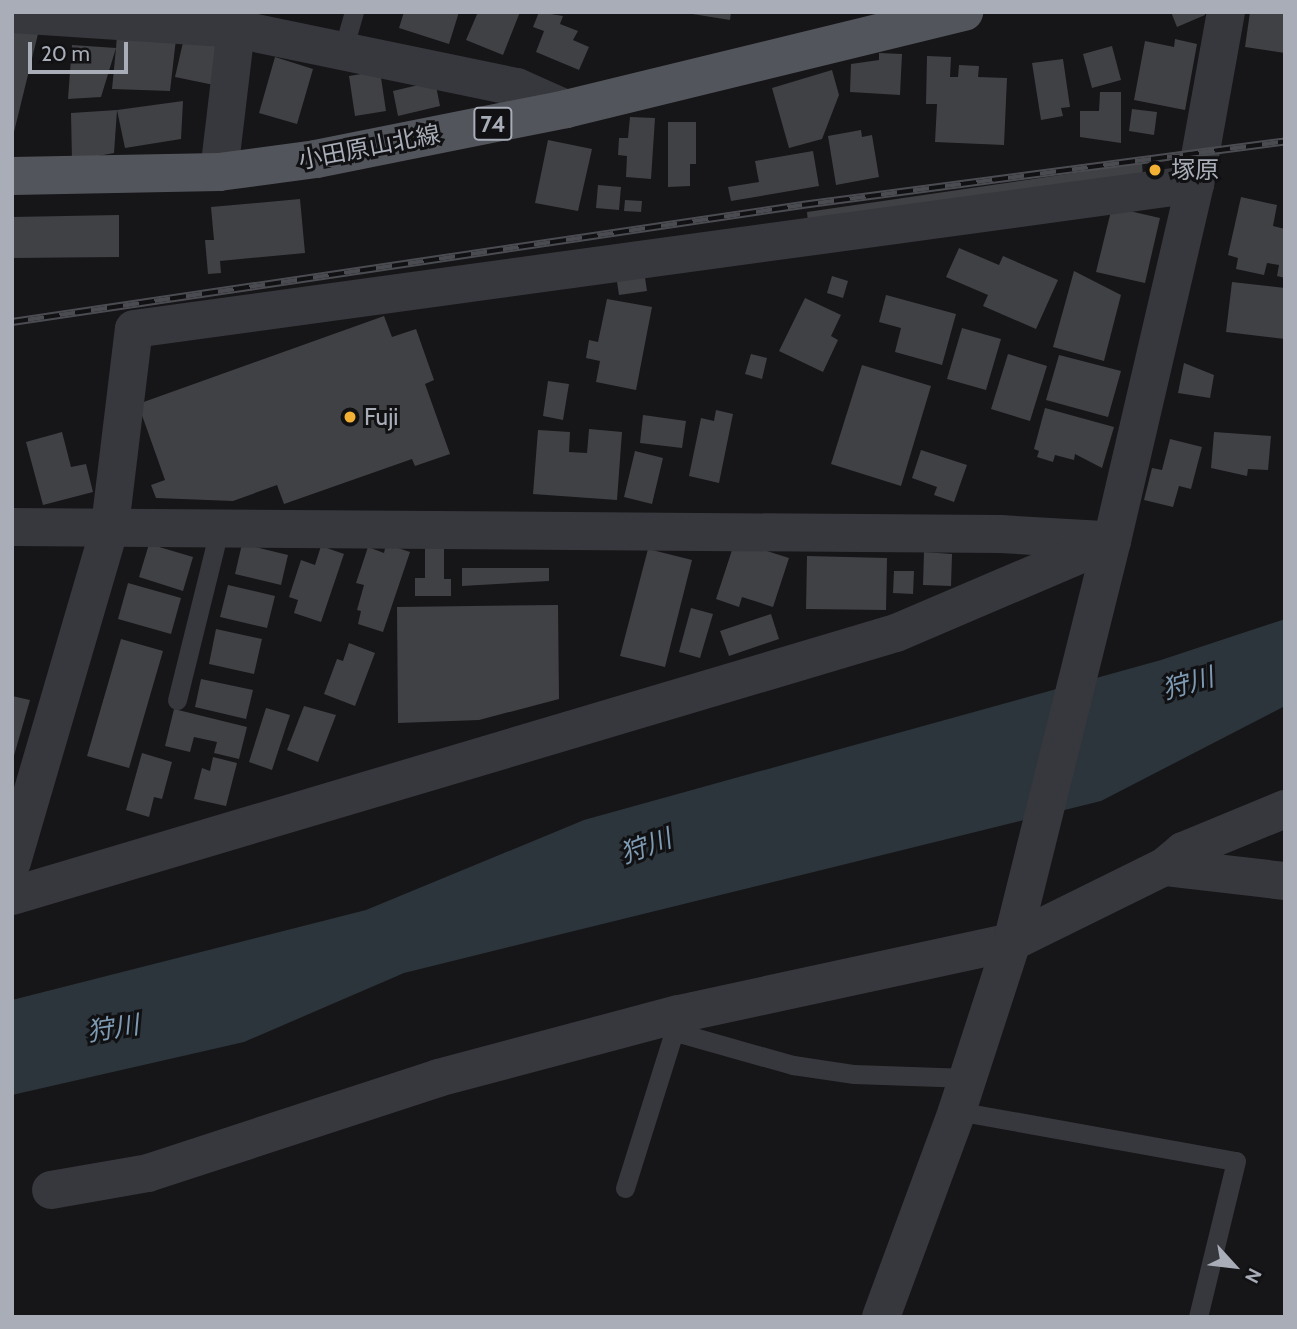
<!DOCTYPE html>
<meta charset="utf-8">
<style>
body{margin:0}
#map{position:relative;width:1297px;height:1329px;overflow:hidden;background:#161618;font-family:Cabin,"Noto Sans JP",sans-serif}
div>[style]{position:absolute}
.water>*{inset:0;background:#2c353c}
.building>*{inset:0;background:#404145}
.service>*{height:19px;margin:-9.5px;padding:0 9.5px;transform-origin:9.5px;border-radius:9.5px;background:#37383d}
.minor>*{height:38px;margin:-19px;padding:0 19px;transform-origin:19px;border-radius:19px;background:#37383d}
.tertiary>*{height:38px;margin:-19px;padding:0 19px;transform-origin:19px;border-radius:19px;background:#37383d}
.primary>*{height:38px;margin:-19px;padding:0 19px;transform-origin:19px;border-radius:19px;background:#53555c}
.rail>*{height:8px;margin-top:-4px;transform-origin:0;background:repeating-linear-gradient(90deg,#111113 0 16px,#4a4c52 0 32px);box-sizing:border-box;border-block:2px solid #4a4c52}
.dots>*{width:19px;height:19px;translate:-50% -50%;box-sizing:border-box;border:4px solid #111113;border-radius:50%}
span{translate:-50% -50%;white-space:nowrap;text-align:center;line-height:1.15;-webkit-text-stroke:6px #111113;paint-order:stroke}
.shield-label span{padding:2px 5px;background:#111113;border:2px solid;border-radius:5px;-webkit-text-stroke-width:0}
.shield-label{font-size:23px;color:#a8adb8;font-weight:700}
.street-label{font-size:24px;color:#a8adb8}
.poi-label{font-size:24px;color:#a8adb8}
.left{translate:0 -50%;text-align:left}
.water-label{font-size:26px;color:#7f9bb3;font-style:italic}
.frame{position:absolute;inset:0;border:14px solid #a8adb8;pointer-events:none}
.north{position:absolute;left:1199px;top:1231px;width:70px;height:70px;-webkit-text-stroke:5px #111113;paint-order:stroke;rotate:117deg;font-size:19px;font-weight:700;line-height:28px;text-align:center;color:#a8adb8}
.north::after{content:'';display:block;margin:auto;width:24px;height:32px;background:#a8adb8;clip-path:polygon(50% 0,100% 100%,50% 72%,0 100%)}
.scale{position:absolute;left:28px;top:42px;width:100px;height:32px;box-sizing:border-box;border:4px solid #a8adb8;border-top:0;padding-left:9px;font-size:21px;line-height:24px;white-space:nowrap;color:#a8adb8;-webkit-text-stroke:5px #111113;paint-order:stroke}
</style>
<div id="map">
<div class="water">
<div style="clip-path:polygon(1285px 619px,1285px 706px,1101px 801px,404px 973px,244px 1042px,12px 1095px,12px 1000px,366px 910px,584px 820px,1161px 660px)"></div>
</div>
<div class="building">
<div style="clip-path:polygon(404px 12px,459px 12px,449px 44px,399px 28px)"></div>
<div style="clip-path:polygon(478px 12px,520px 12px,503px 55px,466px 40px)"></div>
<div style="clip-path:polygon(539px 12px,563px 16px,560px 24px,578px 31px,573px 40px,589px 47px,579px 70px,536px 52px,544px 31px,533px 27px)"></div>
<div style="clip-path:polygon(680px 12px,731px 12px,730px 20px)"></div>
<div style="clip-path:polygon(1171px 12px,1204px 12px,1205px 15px,1177px 27px)"></div>
<div style="clip-path:polygon(1250px 12px,1285px 12px,1285px 53px,1245px 47px)"></div>
<div style="clip-path:polygon(12px 32px,38px 34px,13px 136px,12px 136px)"></div>
<div style="clip-path:polygon(185px 34px,224px 43px,214px 85px,175px 77px)"></div>
<div style="clip-path:polygon(117px 35px,176px 39px,170px 91px,112px 89px,116px 48px,101px 97px,68px 99px,72px 45px,116px 48px)"></div>
<div style="clip-path:polygon(1175px 39px,1197px 44px,1185px 110px,1134px 100px,1145px 41px,1174px 47px)"></div>
<div style="clip-path:polygon(1112px 46px,1121px 80px,1092px 88px,1083px 54px)"></div>
<div style="clip-path:polygon(879px 53px,902px 54px,900px 95px,850px 92px,851px 64px,879px 60px)"></div>
<div style="clip-path:polygon(927px 56px,951px 57px,950px 77px,958px 77px,959px 65px,979px 66px,978px 77px,1007px 78px,1004px 145px,935px 142px,937px 104px,926px 104px)"></div>
<div style="clip-path:polygon(275px 57px,313px 69px,297px 124px,259px 113px)"></div>
<div style="clip-path:polygon(1063px 59px,1070px 107px,1061px 108px,1063px 116px,1041px 120px,1032px 63px)"></div>
<div style="clip-path:polygon(832px 70px,839px 95px,822px 139px,789px 148px,772px 88px)"></div>
<div style="clip-path:polygon(380px 71px,386px 111px,355px 116px,349px 76px)"></div>
<div style="clip-path:polygon(435px 81px,440px 106px,398px 116px,393px 91px)"></div>
<div style="clip-path:polygon(1100px 92px,1121px 92px,1121px 143px,1080px 137px,1080px 111px,1099px 111px)"></div>
<div style="clip-path:polygon(183px 101px,181px 139px,125px 148px,117px 110px)"></div>
<div style="clip-path:polygon(1132px 109px,1157px 112px,1154px 135px,1129px 131px)"></div>
<div style="clip-path:polygon(117px 110px,114px 153px,72px 161px,71px 113px)"></div>
<div style="clip-path:polygon(630px 117px,655px 118px,651px 179px,626px 177px,627px 156px,618px 155px,619px 138px,628px 138px)"></div>
<div style="clip-path:polygon(668px 122px,696px 122px,696px 164px,690px 164px,690px 186px,668px 187px)"></div>
<div style="clip-path:polygon(861px 130px,862px 137px,872px 135px,879px 177px,836px 185px,828px 136px)"></div>
<div style="clip-path:polygon(548px 140px,592px 149px,578px 211px,535px 203px)"></div>
<div style="clip-path:polygon(813px 151px,819px 186px,731px 201px,728px 187px,759px 182px,755px 161px)"></div>
<div style="clip-path:polygon(1142px 163px,1143px 177px,808px 222px,807px 212px)"></div>
<div style="clip-path:polygon(598px 185px,621px 187px,619px 210px,596px 208px)"></div>
<div style="clip-path:polygon(1241px 197px,1277px 205px,1273px 226px,1285px 229px,1285px 278px,1277px 276px,1279px 265px,1267px 263px,1264px 275px,1236px 269px,1238px 258px,1228px 255px)"></div>
<div style="clip-path:polygon(300px 199px,305px 253px,220px 261px,221px 273px,208px 274px,205px 240px,214px 240px,211px 207px)"></div>
<div style="clip-path:polygon(625px 200px,642px 201px,641px 212px,624px 211px)"></div>
<div style="clip-path:polygon(1112px 207px,1160px 218px,1145px 283px,1096px 272px)"></div>
<div style="clip-path:polygon(119px 215px,119px 257px,12px 258px,12px 217px)"></div>
<div style="clip-path:polygon(959px 248px,999px 265px,1003px 256px,1058px 280px,1036px 329px,983px 306px,988px 295px,946px 277px)"></div>
<div style="clip-path:polygon(644px 271px,647px 291px,619px 295px,616px 275px)"></div>
<div style="clip-path:polygon(1074px 271px,1121px 295px,1104px 361px,1053px 347px)"></div>
<div style="clip-path:polygon(832px 276px,848px 281px,843px 298px,827px 293px)"></div>
<div style="clip-path:polygon(1232px 282px,1285px 288px,1285px 339px,1226px 332px)"></div>
<div style="clip-path:polygon(886px 295px,956px 314px,942px 365px,895px 352px,901px 328px,879px 322px)"></div>
<div style="clip-path:polygon(805px 298px,841px 315px,831px 336px,838px 340px,823px 372px,779px 351px)"></div>
<div style="clip-path:polygon(607px 299px,652px 307px,636px 390px,596px 382px,600px 361px,586px 358px,589px 340px,598px 342px)"></div>
<div style="clip-path:polygon(384px 316px,392px 337px,416px 329px,434px 380px,425px 384px,450px 454px,415px 466px,412px 459px,284px 504px,277px 485px,233px 501px,156px 498px,151px 485px,165px 480px,138px 404px)"></div>
<div style="clip-path:polygon(962px 328px,1001px 339px,986px 390px,947px 379px)"></div>
<div style="clip-path:polygon(751px 354px,767px 358px,762px 379px,745px 374px)"></div>
<div style="clip-path:polygon(1008px 354px,1047px 366px,1030px 421px,991px 409px)"></div>
<div style="clip-path:polygon(1059px 355px,1121px 371px,1108px 417px,1046px 400px)"></div>
<div style="clip-path:polygon(1184px 363px,1214px 375px,1210px 398px,1178px 393px)"></div>
<div style="clip-path:polygon(862px 365px,931px 386px,901px 486px,831px 464px)"></div>
<div style="clip-path:polygon(548px 381px,569px 384px,563px 420px,543px 416px)"></div>
<div style="clip-path:polygon(1045px 408px,1114px 427px,1102px 468px,1075px 454px,1074px 460px,1055px 455px,1053px 462px,1037px 457px,1039px 451px,1034px 449px)"></div>
<div style="clip-path:polygon(716px 410px,733px 414px,719px 483px,689px 476px,701px 418px,714px 421px)"></div>
<div style="clip-path:polygon(643px 415px,686px 421px,682px 448px,640px 443px)"></div>
<div style="clip-path:polygon(589px 429px,622px 432px,617px 500px,533px 494px,538px 430px,570px 432px,569px 452px,587px 453px)"></div>
<div style="clip-path:polygon(62px 432px,71px 467px,86px 464px,93px 492px,43px 505px,26px 442px)"></div>
<div style="clip-path:polygon(1214px 432px,1271px 436px,1268px 470px,1248px 469px,1247px 476px,1211px 468px)"></div>
<div style="clip-path:polygon(1170px 439px,1202px 447px,1191px 489px,1179px 486px,1173px 507px,1144px 500px,1152px 468px,1162px 470px)"></div>
<div style="clip-path:polygon(921px 450px,967px 465px,954px 502px,934px 495px,937px 487px,912px 478px)"></div>
<div style="clip-path:polygon(635px 451px,663px 458px,652px 504px,624px 497px)"></div>
<div style="clip-path:polygon(735px 541px,789px 558px,773px 607px,742px 597px,739px 607px,716px 599px)"></div>
<div style="clip-path:polygon(444px 543px,444px 579px,451px 579px,451px 596px,415px 596px,415px 578px,425px 578px,425px 544px)"></div>
<div style="clip-path:polygon(149px 544px,193px 557px,183px 591px,139px 577px)"></div>
<div style="clip-path:polygon(242px 544px,288px 555px,281px 585px,235px 574px)"></div>
<div style="clip-path:polygon(386px 544px,410px 552px,383px 632px,358px 624px,361px 611px,357px 610px,364px 585px,356px 583px,368px 547px,384px 553px)"></div>
<div style="clip-path:polygon(321px 546px,344px 554px,321px 622px,294px 613px,298px 600px,289px 597px,301px 560px,315px 565px)"></div>
<div style="clip-path:polygon(648px 549px,692px 560px,665px 667px,620px 656px)"></div>
<div style="clip-path:polygon(924px 552px,952px 554px,951px 586px,923px 585px)"></div>
<div style="clip-path:polygon(807px 556px,887px 558px,886px 610px,806px 609px)"></div>
<div style="clip-path:polygon(462px 568px,549px 568px,549px 581px,462px 586px)"></div>
<div style="clip-path:polygon(894px 571px,914px 571px,913px 594px,893px 593px)"></div>
<div style="clip-path:polygon(128px 583px,181px 598px,171px 634px,118px 619px)"></div>
<div style="clip-path:polygon(228px 585px,275px 596px,267px 628px,220px 617px)"></div>
<div style="clip-path:polygon(558px 605px,559px 699px,479px 720px,398px 723px,397px 607px)"></div>
<div style="clip-path:polygon(691px 608px,713px 614px,700px 658px,679px 652px)"></div>
<div style="clip-path:polygon(771px 614px,779px 639px,729px 656px,720px 631px)"></div>
<div style="clip-path:polygon(216px 629px,262px 639px,254px 674px,209px 664px)"></div>
<div style="clip-path:polygon(121px 639px,163px 651px,129px 768px,87px 756px)"></div>
<div style="clip-path:polygon(349px 643px,375px 653px,355px 706px,324px 694px,337px 659px,343px 661px)"></div>
<div style="clip-path:polygon(201px 679px,253px 690px,246px 719px,195px 707px)"></div>
<div style="clip-path:polygon(12px 696px,30px 700px,13px 759px,12px 759px)"></div>
<div style="clip-path:polygon(304px 706px,336px 715px,318px 762px,287px 750px)"></div>
<div style="clip-path:polygon(266px 708px,290px 715px,272px 770px,249px 762px)"></div>
<div style="clip-path:polygon(174px 709px,247px 727px,239px 759px,214px 753px,217px 742px,194px 737px,190px 752px,165px 746px)"></div>
<div style="clip-path:polygon(142px 753px,172px 762px,162px 799px,154px 797px,149px 817px,126px 810px)"></div>
<div style="clip-path:polygon(213px 757px,237px 763px,226px 806px,194px 799px,202px 768px,210px 771px)"></div>
</div>
<div class="service">
<div style="left:343px;top:50px;width:40px;rotate:-74deg"></div>
<div style="left:177px;top:700px;width:179px;rotate:-76.1deg"></div>
<div style="left:676px;top:1032px;width:122px;rotate:15.8deg"></div>
<div style="left:793px;top:1065px;width:62px;rotate:8.4deg"></div>
<div style="left:854px;top:1074px;width:114px;rotate:2deg"></div>
<div style="left:957px;top:1111px;width:283px;rotate:10.2deg"></div>
<div style="left:1236px;top:1161px;width:161px;rotate:103.7deg"></div>
<div style="left:625px;top:1188px;width:177px;rotate:-72.6deg"></div>
</div>
<div class="minor">
<div style="left:12px;top:14px;width:225px;rotate:3.8deg"></div>
<div style="left:236px;top:29px;width:287px;rotate:11.7deg"></div>
<div style="left:517px;top:87px;width:54px;rotate:24.2deg"></div>
<div style="left:219px;top:172px;width:144px;rotate:-83.2deg"></div>
<div style="left:12px;top:527px;width:988px;rotate:0.41deg"></div>
<div style="left:1000px;top:534px;width:103px;rotate:3.3deg"></div>
<div style="left:12px;top:862px;width:350px;rotate:-73.7deg"></div>
<div style="left:110px;top:526px;width:198px;rotate:-83.1deg"></div>
<div style="left:134px;top:329px;width:1071px;rotate:-7.78deg"></div>
<div style="left:1164px;top:867px;width:122px;rotate:6.6deg"></div>
<div style="left:12px;top:896px;width:922px;rotate:-16.57deg"></div>
<div style="left:896px;top:633px;width:235px;rotate:-23.1deg"></div>
<div style="left:51px;top:1190px;width:98px;rotate:-9.9deg"></div>
<div style="left:148px;top:1173px;width:305px;rotate:-18.1deg"></div>
<div style="left:438px;top:1078px;width:249px;rotate:-14.9deg"></div>
<div style="left:679px;top:1014px;width:341px;rotate:-12.2deg"></div>
<div style="left:1012px;top:942px;width:169px;rotate:-26.3deg"></div>
<div style="left:1164px;top:867px;width:25px;rotate:-40deg"></div>
<div style="left:1183px;top:851px;width:110px;rotate:-22.4deg"></div>
</div>
<div class="tertiary">
<div style="left:881px;top:1317px;width:220px;rotate:-69.7deg"></div>
<div style="left:957px;top:1111px;width:178px;rotate:-72deg"></div>
<div style="left:1012px;top:942px;width:413px;rotate:-76deg"></div>
<div style="left:1112px;top:541px;width:367px;rotate:-76.9deg"></div>
<div style="left:1195px;top:184px;width:175px;rotate:-79.8deg"></div>
</div>
<div class="primary">
<div style="left:12px;top:176px;width:207px;rotate:-1.1deg"></div>
<div style="left:219px;top:172px;width:98px;rotate:-7.6deg"></div>
<div style="left:316px;top:159px;width:255px;rotate:-11.3deg"></div>
<div style="left:566px;top:109px;width:410px;rotate:-13.7deg"></div>
</div>
<div class="rail">
<div style="left:12px;top:322px;width:799px;rotate:-8.42deg"></div>
<div style="left:802px;top:205px;width:487px;rotate:-7.5deg"></div>
</div>
<div class="dots">
<div style="left:1155px;top:170px;background:#f2b134"></div>
<div style="left:350px;top:417px;background:#f2b134"></div>
</div>
<div class="shield-label">
<span style="left:493px;top:124px">74</span>
</div>
<div class="street-label">
<span style="left:369px;top:147px;rotate:-11deg">小田原山北線</span>
</div>
<div class="poi-label">
<span class="left" style="left:1171px;top:170px">塚原</span>
<span class="left" style="left:364px;top:417px">Fuji</span>
</div>
<div class="water-label">
<span style="left:1188px;top:684px;rotate:-16deg">狩川</span>
<span style="left:646px;top:847px;rotate:-20deg">狩川</span>
<span style="left:113px;top:1029px;rotate:-9deg">狩川</span>
</div>
<div class="frame"></div>
<div class="north">N</div>
<div class="scale">20 m</div>
</div>
